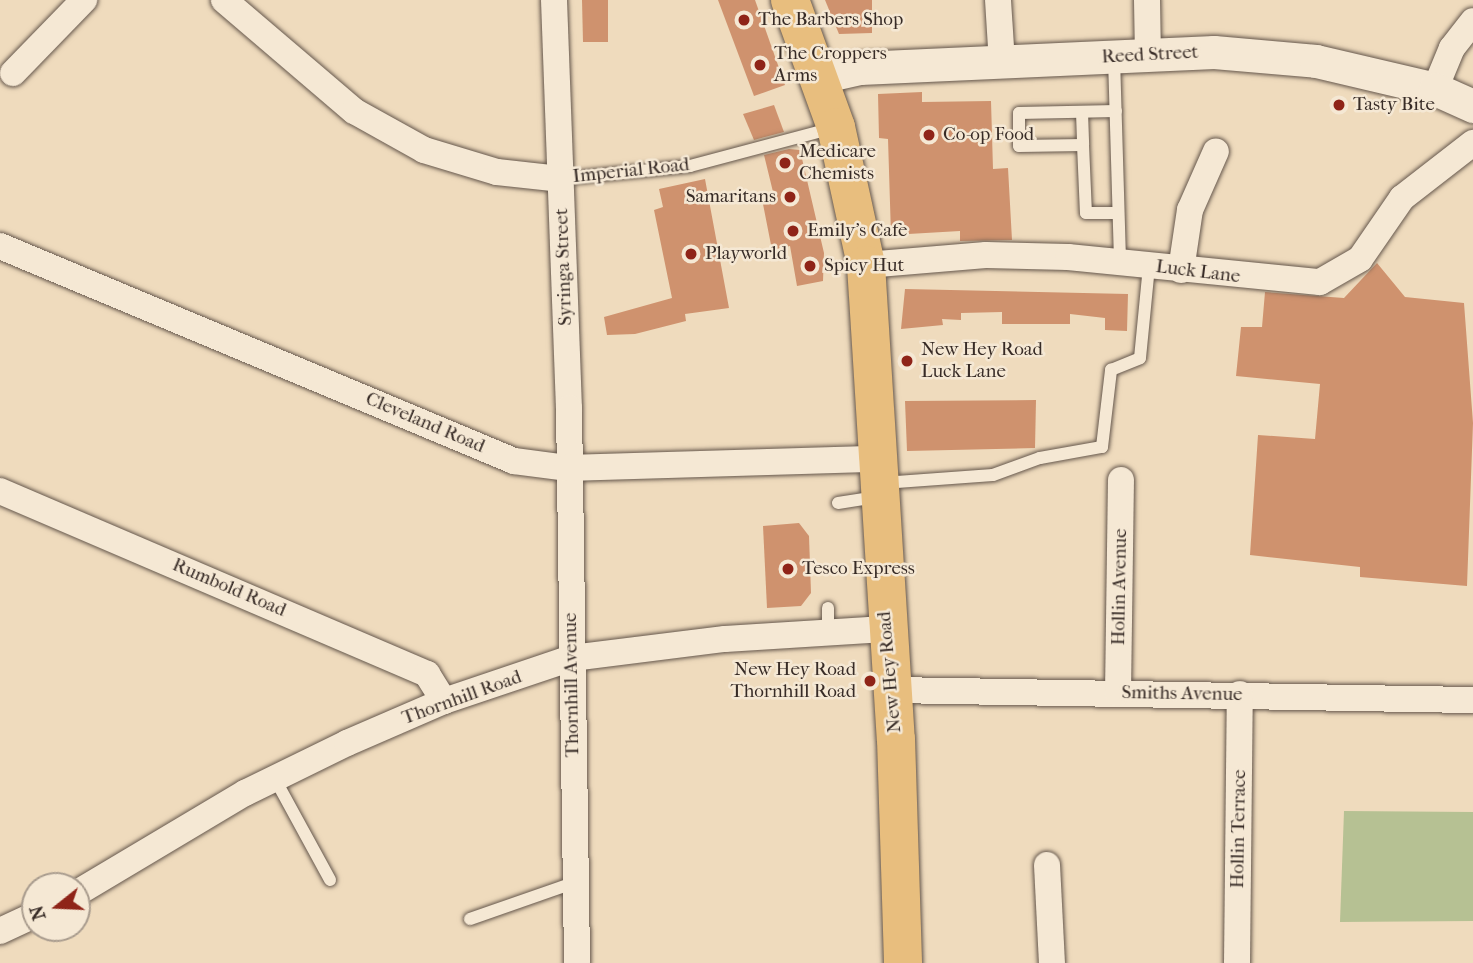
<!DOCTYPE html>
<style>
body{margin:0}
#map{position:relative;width:1473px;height:963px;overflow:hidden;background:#efdbbd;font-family:"IM FELL French Canon",serif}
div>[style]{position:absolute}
.green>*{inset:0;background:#b6c193}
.building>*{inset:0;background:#cf926e}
.roads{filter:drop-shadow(0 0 2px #65574c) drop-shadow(0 0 2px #65574c)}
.service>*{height:12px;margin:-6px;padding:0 6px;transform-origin:6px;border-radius:6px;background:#f5e8d4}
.minor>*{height:26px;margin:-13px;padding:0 13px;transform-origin:13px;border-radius:13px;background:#f5e8d4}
.tertiary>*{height:33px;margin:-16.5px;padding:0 16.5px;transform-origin:16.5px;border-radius:16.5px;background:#f5e8d4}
.trunk>*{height:38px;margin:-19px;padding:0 19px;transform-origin:19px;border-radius:19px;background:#e8be7e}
.dots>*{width:19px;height:19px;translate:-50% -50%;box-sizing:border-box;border:4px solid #f5e8d4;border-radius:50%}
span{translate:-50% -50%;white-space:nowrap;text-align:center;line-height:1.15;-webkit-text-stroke:5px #f5e8d4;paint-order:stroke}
.poi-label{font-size:19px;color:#372b26}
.left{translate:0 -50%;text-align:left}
.right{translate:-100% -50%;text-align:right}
.street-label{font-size:19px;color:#372b26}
.north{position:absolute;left:21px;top:872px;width:70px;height:70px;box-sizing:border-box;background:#f5e8d4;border:2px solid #a99c8e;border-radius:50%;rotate:252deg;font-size:19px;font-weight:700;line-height:28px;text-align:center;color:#372b26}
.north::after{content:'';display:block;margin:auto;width:24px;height:32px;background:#8f2418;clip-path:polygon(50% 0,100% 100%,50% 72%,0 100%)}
</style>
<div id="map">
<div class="green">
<div style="clip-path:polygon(1344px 811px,1473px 812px,1473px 921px,1340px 922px)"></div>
</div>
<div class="building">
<div style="clip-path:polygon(582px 0,608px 0,608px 42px,583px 42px)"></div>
<div style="clip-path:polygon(718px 0,755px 0,785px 85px,754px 96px)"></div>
<div style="clip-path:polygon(825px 0,872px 0,872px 33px,839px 34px)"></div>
<div style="clip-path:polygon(922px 92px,922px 102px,991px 101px,993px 169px,1008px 168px,1012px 240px,960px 241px,960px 231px,891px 235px,888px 139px,879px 138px,878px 94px)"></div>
<div style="clip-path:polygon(774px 105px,784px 132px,754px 140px,743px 114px)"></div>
<div style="clip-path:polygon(789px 149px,800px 150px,824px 253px,823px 281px,797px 286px,790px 246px,772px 250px,762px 199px,774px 196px,764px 155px)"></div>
<div style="clip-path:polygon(705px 179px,729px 308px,685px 314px,686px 321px,635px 334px,607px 335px,604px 317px,672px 298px,654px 210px,663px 207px,659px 189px)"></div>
<div style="clip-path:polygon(1377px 263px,1405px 297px,1464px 303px,1473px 423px,1467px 586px,1360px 577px,1360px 567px,1250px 555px,1258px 435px,1315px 439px,1320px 384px,1236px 376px,1241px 327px,1262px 327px,1265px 292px,1344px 298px)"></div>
<div style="clip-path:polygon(905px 289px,1128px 294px,1127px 331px,1105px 330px,1105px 318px,1070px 314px,1070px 324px,1002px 324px,1002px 312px,961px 313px,961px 320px,942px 319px,943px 325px,901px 329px)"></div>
<div style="clip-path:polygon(1036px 400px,1035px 448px,907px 451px,905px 401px)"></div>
<div style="clip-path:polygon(799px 523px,809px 536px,811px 593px,801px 606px,767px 608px,763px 526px)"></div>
</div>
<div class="roads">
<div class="service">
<div style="left:1114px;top:58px;width:205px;rotate:88.3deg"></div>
<div style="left:1116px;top:111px;width:97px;rotate:178.8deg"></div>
<div style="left:1019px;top:113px;width:33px;rotate:90deg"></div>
<div style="left:1019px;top:146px;width:64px;rotate:-0.9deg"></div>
<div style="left:1083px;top:145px;width:68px;rotate:87.5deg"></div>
<div style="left:1086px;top:213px;width:32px"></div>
<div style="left:1082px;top:112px;width:33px;rotate:88deg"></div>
<div style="left:560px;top:179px;width:131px;rotate:-5.7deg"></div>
<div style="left:690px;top:166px;width:148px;rotate:-14.9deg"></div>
<div style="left:883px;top:483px;width:110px;rotate:-4.2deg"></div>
<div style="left:993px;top:475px;width:50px;rotate:-19.9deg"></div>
<div style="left:1040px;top:458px;width:63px;rotate:-10.1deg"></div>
<div style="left:1102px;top:447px;width:78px;rotate:-83.3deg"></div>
<div style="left:1111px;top:370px;width:31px;rotate:-22deg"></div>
<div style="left:1140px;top:358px;width:91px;rotate:-84.4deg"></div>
<div style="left:838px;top:503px;width:38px;rotate:-9deg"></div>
<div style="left:828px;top:608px;width:24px;rotate:90deg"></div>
<div style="left:275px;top:779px;width:115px;rotate:61.4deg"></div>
<div style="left:470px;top:919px;width:112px;rotate:-19.2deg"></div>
</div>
<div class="minor">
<div style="left:224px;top:0;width:171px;rotate:40.5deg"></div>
<div style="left:354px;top:111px;width:80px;rotate:29.1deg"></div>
<div style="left:424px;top:150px;width:76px;rotate:16.8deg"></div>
<div style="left:497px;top:172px;width:63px;rotate:6.3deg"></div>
<div style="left:554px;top:0;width:408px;rotate:87.9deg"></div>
<div style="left:569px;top:408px;width:555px;rotate:89.17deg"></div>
<div style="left:998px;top:0;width:64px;rotate:86.4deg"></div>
<div style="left:1147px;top:0;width:55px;rotate:89deg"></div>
<div style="left:13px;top:73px;width:102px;rotate:-45.8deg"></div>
<div style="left:1435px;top:89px;width:44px;rotate:-67.5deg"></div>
<div style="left:1452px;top:48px;width:34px;rotate:-52deg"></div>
<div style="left:0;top:246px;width:557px;rotate:22.7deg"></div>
<div style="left:514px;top:461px;width:53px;rotate:7.5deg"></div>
<div style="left:567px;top:468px;width:310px;rotate:-1.7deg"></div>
<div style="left:866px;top:265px;width:120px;rotate:-4.8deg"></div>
<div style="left:986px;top:255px;width:82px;rotate:1.4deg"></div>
<div style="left:1068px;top:257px;width:253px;rotate:5.7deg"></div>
<div style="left:1320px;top:282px;width:46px;rotate:-29.9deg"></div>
<div style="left:1360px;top:259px;width:74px;rotate:-55.5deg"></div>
<div style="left:1402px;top:198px;width:90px;rotate:-37.8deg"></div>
<div style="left:1181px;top:270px;width:61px;rotate:-81.5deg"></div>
<div style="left:1190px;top:210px;width:64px;rotate:-66.2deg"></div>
<div style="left:0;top:491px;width:465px;rotate:23.2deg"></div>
<div style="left:427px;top:674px;width:32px;rotate:58deg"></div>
<div style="left:892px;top:690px;width:581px;rotate:0.99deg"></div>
<div style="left:1118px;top:693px;width:213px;rotate:-89.2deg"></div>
<div style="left:1047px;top:865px;width:98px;rotate:87.1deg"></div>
<div style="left:77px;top:893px;width:196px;rotate:-30.8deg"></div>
<div style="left:245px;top:793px;width:114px;rotate:-26.1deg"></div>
<div style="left:347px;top:743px;width:106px;rotate:-23.4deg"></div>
<div style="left:444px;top:701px;width:135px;rotate:-18.6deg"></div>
<div style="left:572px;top:658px;width:154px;rotate:-7.1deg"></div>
<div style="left:725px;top:639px;width:160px;rotate:-3.6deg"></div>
<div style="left:0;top:931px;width:38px;rotate:-25deg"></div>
<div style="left:1237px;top:963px;width:269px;rotate:-89.4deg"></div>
</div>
<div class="tertiary">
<div style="left:820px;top:77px;width:41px;rotate:-12.7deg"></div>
<div style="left:860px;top:68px;width:354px;rotate:-2.6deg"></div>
<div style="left:1214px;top:52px;width:102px;rotate:5deg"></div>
<div style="left:1316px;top:61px;width:122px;rotate:13.2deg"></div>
<div style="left:1435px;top:89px;width:42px;rotate:24.1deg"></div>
</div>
<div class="trunk">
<div style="left:790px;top:0;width:135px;rotate:70.1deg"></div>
<div style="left:836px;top:127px;width:141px;rotate:77.7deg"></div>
<div style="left:866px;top:265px;width:475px;rotate:86.4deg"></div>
<div style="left:896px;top:739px;width:224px;rotate:88.2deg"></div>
</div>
</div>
<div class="dots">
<div style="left:744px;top:20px;background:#8f2418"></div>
<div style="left:760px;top:65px;background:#8f2418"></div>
<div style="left:1339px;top:105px;background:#8f2418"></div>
<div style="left:929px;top:135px;background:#8f2418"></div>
<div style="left:785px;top:163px;background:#8f2418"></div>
<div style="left:790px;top:197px;background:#8f2418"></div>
<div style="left:793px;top:231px;background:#8f2418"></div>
<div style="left:691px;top:254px;background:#8f2418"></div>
<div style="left:810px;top:266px;background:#8f2418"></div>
<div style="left:907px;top:361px;background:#8f2418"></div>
<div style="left:788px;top:569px;background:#8f2418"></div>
<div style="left:870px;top:681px;background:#8f2418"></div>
</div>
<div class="poi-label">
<span class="left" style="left:758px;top:20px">The Barbers Shop</span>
<span class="left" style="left:774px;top:65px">The Croppers<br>Arms</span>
<span class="left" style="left:1353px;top:105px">Tasty Bite</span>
<span class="left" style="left:943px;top:135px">Co-op Food</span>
<span class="left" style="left:799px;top:163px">Medicare<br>Chemists</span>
<span class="right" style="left:776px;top:197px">Samaritans</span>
<span class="left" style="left:807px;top:231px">Emily's Cafe</span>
<span class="left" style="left:705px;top:254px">Playworld</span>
<span class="left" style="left:824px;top:266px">Spicy Hut</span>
<span class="left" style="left:921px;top:361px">New Hey Road<br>Luck Lane</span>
<span class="left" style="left:802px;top:569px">Tesco Express</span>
<span class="right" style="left:856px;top:681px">New Hey Road<br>Thornhill Road</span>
</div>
<div class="street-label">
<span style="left:1150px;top:55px;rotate:-3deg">Reed Street</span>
<span style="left:631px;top:171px;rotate:-6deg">Imperial Road</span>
<span style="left:564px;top:267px;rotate:-92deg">Syringa Street</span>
<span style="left:1198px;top:272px;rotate:7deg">Luck Lane</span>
<span style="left:425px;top:423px;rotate:23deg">Cleveland Road</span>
<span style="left:1120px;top:587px;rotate:-89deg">Hollin Avenue</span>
<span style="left:229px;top:588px;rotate:23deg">Rumbold Road</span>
<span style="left:890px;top:672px;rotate:-95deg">New Hey Road</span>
<span style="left:572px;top:685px;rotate:-91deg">Thornhill Avenue</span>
<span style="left:1182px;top:694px;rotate:1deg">Smiths Avenue</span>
<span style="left:462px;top:698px;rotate:-20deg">Thornhill Road</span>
<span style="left:1239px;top:829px;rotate:-89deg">Hollin Terrace</span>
</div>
<div class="north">N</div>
</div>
